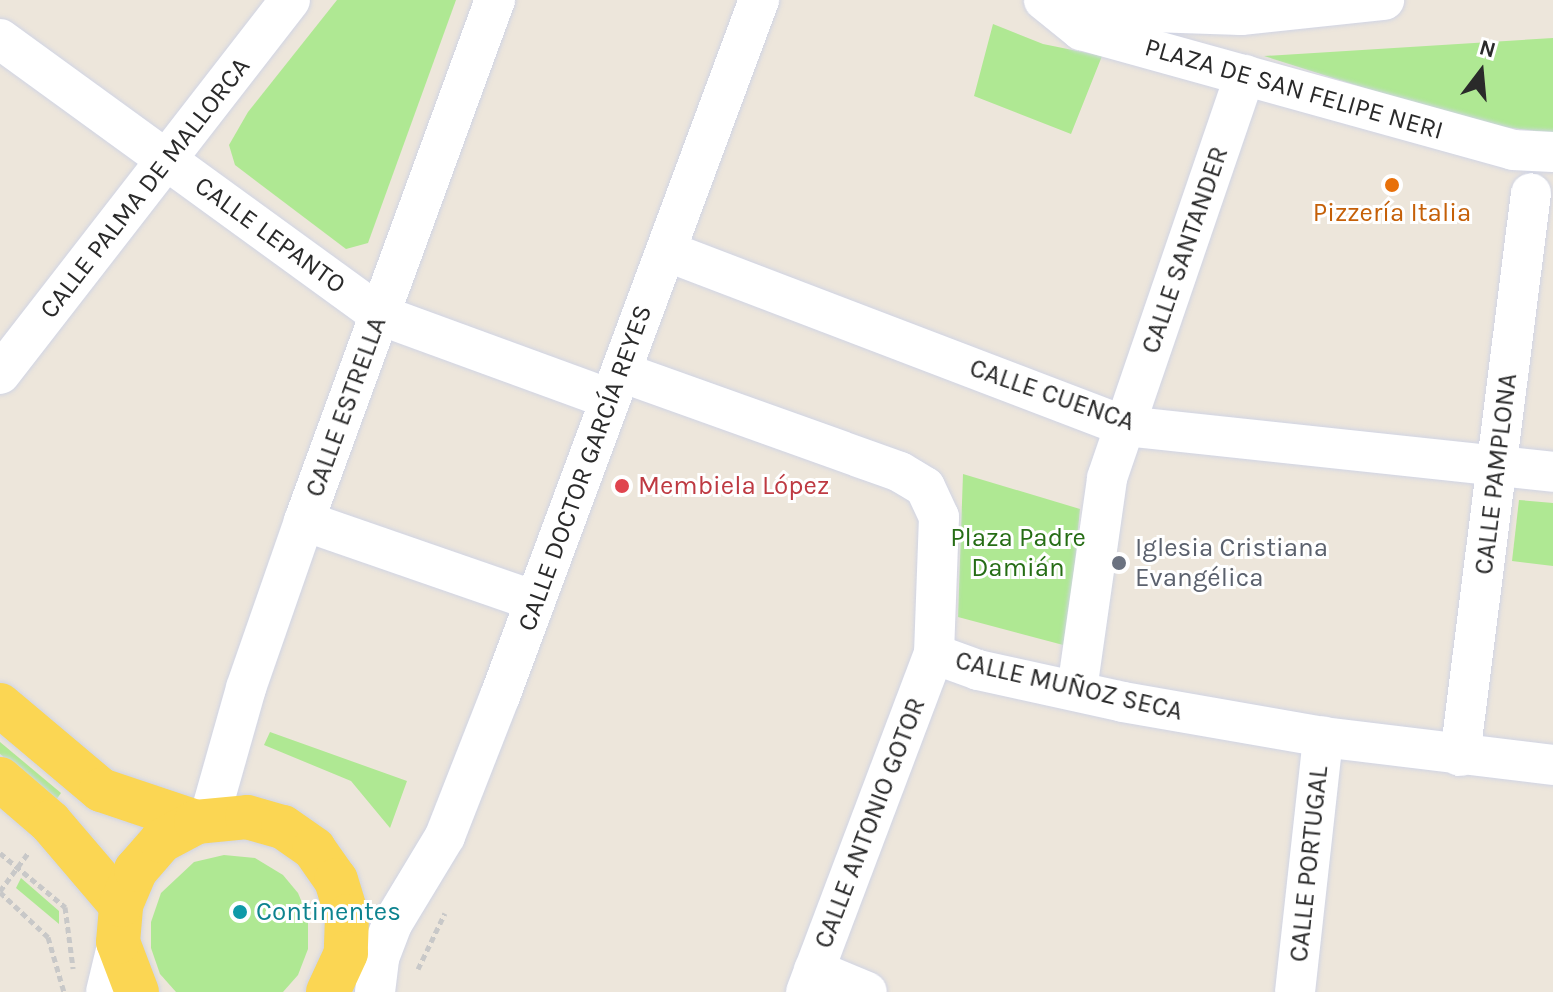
<!DOCTYPE html>
<meta charset="utf-8">
<style>
body{margin:0}
#map{position:relative;width:1553px;height:992px;overflow:hidden;background:#ede6db;font-family:Karla,sans-serif}
div>[style]{position:absolute}
.green>*{inset:0;background:#afe893}
.path>*{height:5px;margin-top:-2.5px;transform-origin:0;background:repeating-linear-gradient(90deg,#c8c8c8 0 6px,transparent 0 10px)}
.roads{filter:drop-shadow(0 0 2px #d0d4e4) drop-shadow(0 0 2px #d0d4e4)}
.minor>*{height:40px;margin:-20px;padding:0 20px;transform-origin:20px;border-radius:20px;background:#fff}
.major>*{height:44px;margin:-22px;padding:0 22px;transform-origin:22px;border-radius:22px;background:#fbd653}
.dots>*{width:22px;height:22px;translate:-50% -50%;box-sizing:border-box;border:4px solid #fff;border-radius:50%}
span{translate:-50% -50%;white-space:nowrap;text-align:center;line-height:1.15;-webkit-text-stroke:6px #fff;paint-order:stroke}
.street-label{font-size:26px;color:#2a2a2a}
.food-label{font-size:26px;color:#c56008}
.health-label{font-size:26px;color:#be3a42}
.left{translate:0 -50%;text-align:left}
.park-label{font-size:26px;color:#266d15}
.worship-label{font-size:26px;color:#5b616d}
.culture-label{font-size:26px;color:#0d838f}
.north{position:absolute;left:1441px;top:32px;width:80px;height:80px;-webkit-text-stroke:6px #fff;paint-order:stroke;rotate:16deg;font-size:22px;font-weight:700;line-height:32px;text-align:center;color:#2a2a2a}
.north::after{content:'';display:block;margin:auto;width:28px;height:36px;background:#2a2a2a;clip-path:polygon(50% 0,100% 100%,50% 72%,0 100%)}
</style>
<div id="map">
<div class="green">
<div style="clip-path:polygon(337px 0,456px 0,368px 243px,346px 249px,235px 165px,229px 145px,248px 112px)"></div>
<div style="clip-path:polygon(993px 24px,1043px 44px,1102px 56px,1071px 134px,974px 96px)"></div>
<div style="clip-path:polygon(1553px 38px,1553px 133px,1479px 124px,1264px 56px)"></div>
<div style="clip-path:polygon(963px 474px,1080px 509px,1067px 646px,958px 617px)"></div>
<div style="clip-path:polygon(1519px 500px,1553px 503px,1553px 566px,1512px 561px)"></div>
<div style="clip-path:polygon(270px 732px,407px 781px,390px 828px,351px 781px,264px 745px)"></div>
<div style="clip-path:polygon(0 742px,61px 793px,56px 800px,0 754px)"></div>
<div style="clip-path:polygon(224px 855px,255px 858px,283px 875px,298px 893px,308px 917px,308px 949px,298px 975px,283px 992px,176px 992px,160px 974px,151px 948px,151px 922px,161px 893px,194px 862px)"></div>
<div style="clip-path:polygon(21px 878px,59px 911px,59px 924px,16px 888px)"></div>
</div>
<div class="path">
<div style="left:0;top:853px;width:85px;rotate:39.7deg"></div>
<div style="left:65px;top:907px;width:62px;rotate:82.5deg"></div>
<div style="left:0;top:891px;width:47px;rotate:-53.6deg"></div>
<div style="left:0;top:892px;width:66px;rotate:43.2deg"></div>
<div style="left:48px;top:937px;width:57px;rotate:73.8deg"></div>
<div style="left:418px;top:969px;width:62px;rotate:-64.3deg"></div>
</div>
<div class="roads">
<div class="minor">
<div style="left:1044px;top:0;width:48px;rotate:39deg"></div>
<div style="left:1081px;top:30px;width:448px;rotate:15.5deg"></div>
<div style="left:1513px;top:150px;width:40px;rotate:2.9deg"></div>
<div style="left:1075px;top:0;width:77px;rotate:9deg"></div>
<div style="left:1151px;top:12px;width:90px;rotate:1.9deg"></div>
<div style="left:1241px;top:15px;width:144px;rotate:-6deg"></div>
<div style="left:0;top:39px;width:470px;rotate:36deg"></div>
<div style="left:380px;top:315px;width:245px;rotate:20.1deg"></div>
<div style="left:666px;top:251px;width:491px;rotate:20.9deg"></div>
<div style="left:1125px;top:426px;width:430px;rotate:6.1deg"></div>
<div style="left:621px;top:372px;width:296px;rotate:19.7deg"></div>
<div style="left:900px;top:472px;width:29px;rotate:31deg"></div>
<div style="left:925px;top:487px;width:33px;rotate:65deg"></div>
<div style="left:939px;top:517px;width:137px;rotate:92.1deg"></div>
<div style="left:934px;top:654px;width:47px;rotate:20deg"></div>
<div style="left:978px;top:670px;width:148px;rotate:12.4deg"></div>
<div style="left:1123px;top:702px;width:203px;rotate:9.9deg"></div>
<div style="left:1323px;top:737px;width:232px;rotate:6.9deg"></div>
<div style="left:0;top:374px;width:473px;rotate:-52.2deg"></div>
<div style="left:304px;top:521px;width:244px;rotate:19.1deg"></div>
<div style="left:1077px;top:690px;width:214px;rotate:-81.9deg"></div>
<div style="left:1107px;top:478px;width:426px;rotate:-71.1deg"></div>
<div style="left:1460px;top:756px;width:567px;rotate:-82.81deg"></div>
<div style="left:209px;top:819px;width:136px;rotate:-74.2deg"></div>
<div style="left:246px;top:688px;width:177px;rotate:-70.8deg"></div>
<div style="left:304px;top:521px;width:555px;rotate:-69.87deg"></div>
<div style="left:814px;top:970px;width:57px;rotate:22.5deg"></div>
<div style="left:106px;top:992px;width:51px;rotate:-76.5deg"></div>
<div style="left:375px;top:992px;width:34px;rotate:-83deg"></div>
<div style="left:379px;top:958px;width:36px;rotate:-69deg"></div>
<div style="left:392px;top:924px;width:103px;rotate:-58.9deg"></div>
<div style="left:445px;top:836px;width:150px;rotate:-68.6deg"></div>
<div style="left:500px;top:696px;width:743px;rotate:-69.59deg"></div>
<div style="left:806px;top:992px;width:361px;rotate:-69.3deg"></div>
<div style="left:1295px;top:992px;width:257px;rotate:-83.7deg"></div>
</div>
<div class="major">
<div style="left:0;top:705px;width:132px;rotate:40.1deg"></div>
<div style="left:101px;top:790px;width:100px;rotate:18.6deg"></div>
<div style="left:0;top:779px;width:66px;rotate:40.7deg"></div>
<div style="left:50px;top:822px;width:109px;rotate:49.5deg"></div>
<div style="left:137px;top:992px;width:53px;rotate:-110.8deg"></div>
<div style="left:118px;top:942px;width:37px;rotate:-85deg"></div>
<div style="left:121px;top:905px;width:38px;rotate:-67deg"></div>
<div style="left:136px;top:870px;width:38px;rotate:-49deg"></div>
<div style="left:161px;top:841px;width:40px;rotate:-28deg"></div>
<div style="left:196px;top:822px;width:51px;rotate:-5.6deg"></div>
<div style="left:247px;top:817px;width:37px;rotate:16deg"></div>
<div style="left:283px;top:827px;width:38px;rotate:35deg"></div>
<div style="left:314px;top:849px;width:38px;rotate:55deg"></div>
<div style="left:336px;top:880px;width:38px;rotate:73deg"></div>
<div style="left:347px;top:916px;width:37px;rotate:92deg"></div>
<div style="left:346px;top:953px;width:43px;rotate:114.8deg"></div>
</div>
</div>
<div class="dots">
<div style="left:1392px;top:185px;background:#e8710a"></div>
<div style="left:622px;top:486px;background:#e0444e"></div>
<div style="left:1119px;top:563px;background:#6b7280"></div>
<div style="left:240px;top:912px;background:#0f9aa8"></div>
</div>
<div class="street-label">
<span style="left:1294px;top:89px;rotate:16deg">PLAZA DE SAN FELIPE NERI</span>
<span style="left:145px;top:188px;rotate:-52deg">CALLE PALMA DE MALLORCA</span>
<span style="left:270px;top:235px;rotate:36deg">CALLE LEPANTO</span>
<span style="left:1185px;top:250px;rotate:-71deg">CALLE SANTANDER</span>
<span style="left:1052px;top:395px;rotate:19deg">CALLE CUENCA</span>
<span style="left:346px;top:407px;rotate:-70deg">CALLE ESTRELLA</span>
<span style="left:585px;top:468px;rotate:-70deg">CALLE DOCTOR GARCÍA REYES</span>
<span style="left:1496px;top:474px;rotate:-83deg">CALLE PAMPLONA</span>
<span style="left:1069px;top:686px;rotate:13deg">CALLE MUÑOZ SECA</span>
<span style="left:870px;top:823px;rotate:-69deg">CALLE ANTONIO GOTOR</span>
<span style="left:1309px;top:864px;rotate:-84deg">CALLE PORTUGAL</span>
</div>
<div class="food-label">
<span style="left:1392px;top:213px">Pizzería Italia</span>
</div>
<div class="health-label">
<span class="left" style="left:638px;top:486px">Membiela López</span>
</div>
<div class="park-label">
<span style="left:1018px;top:553px">Plaza Padre<br>Damián</span>
</div>
<div class="worship-label">
<span class="left" style="left:1135px;top:563px">Iglesia Cristiana<br>Evangélica</span>
</div>
<div class="culture-label">
<span class="left" style="left:256px;top:912px">Continentes</span>
</div>
<div class="north">N</div>
</div>
